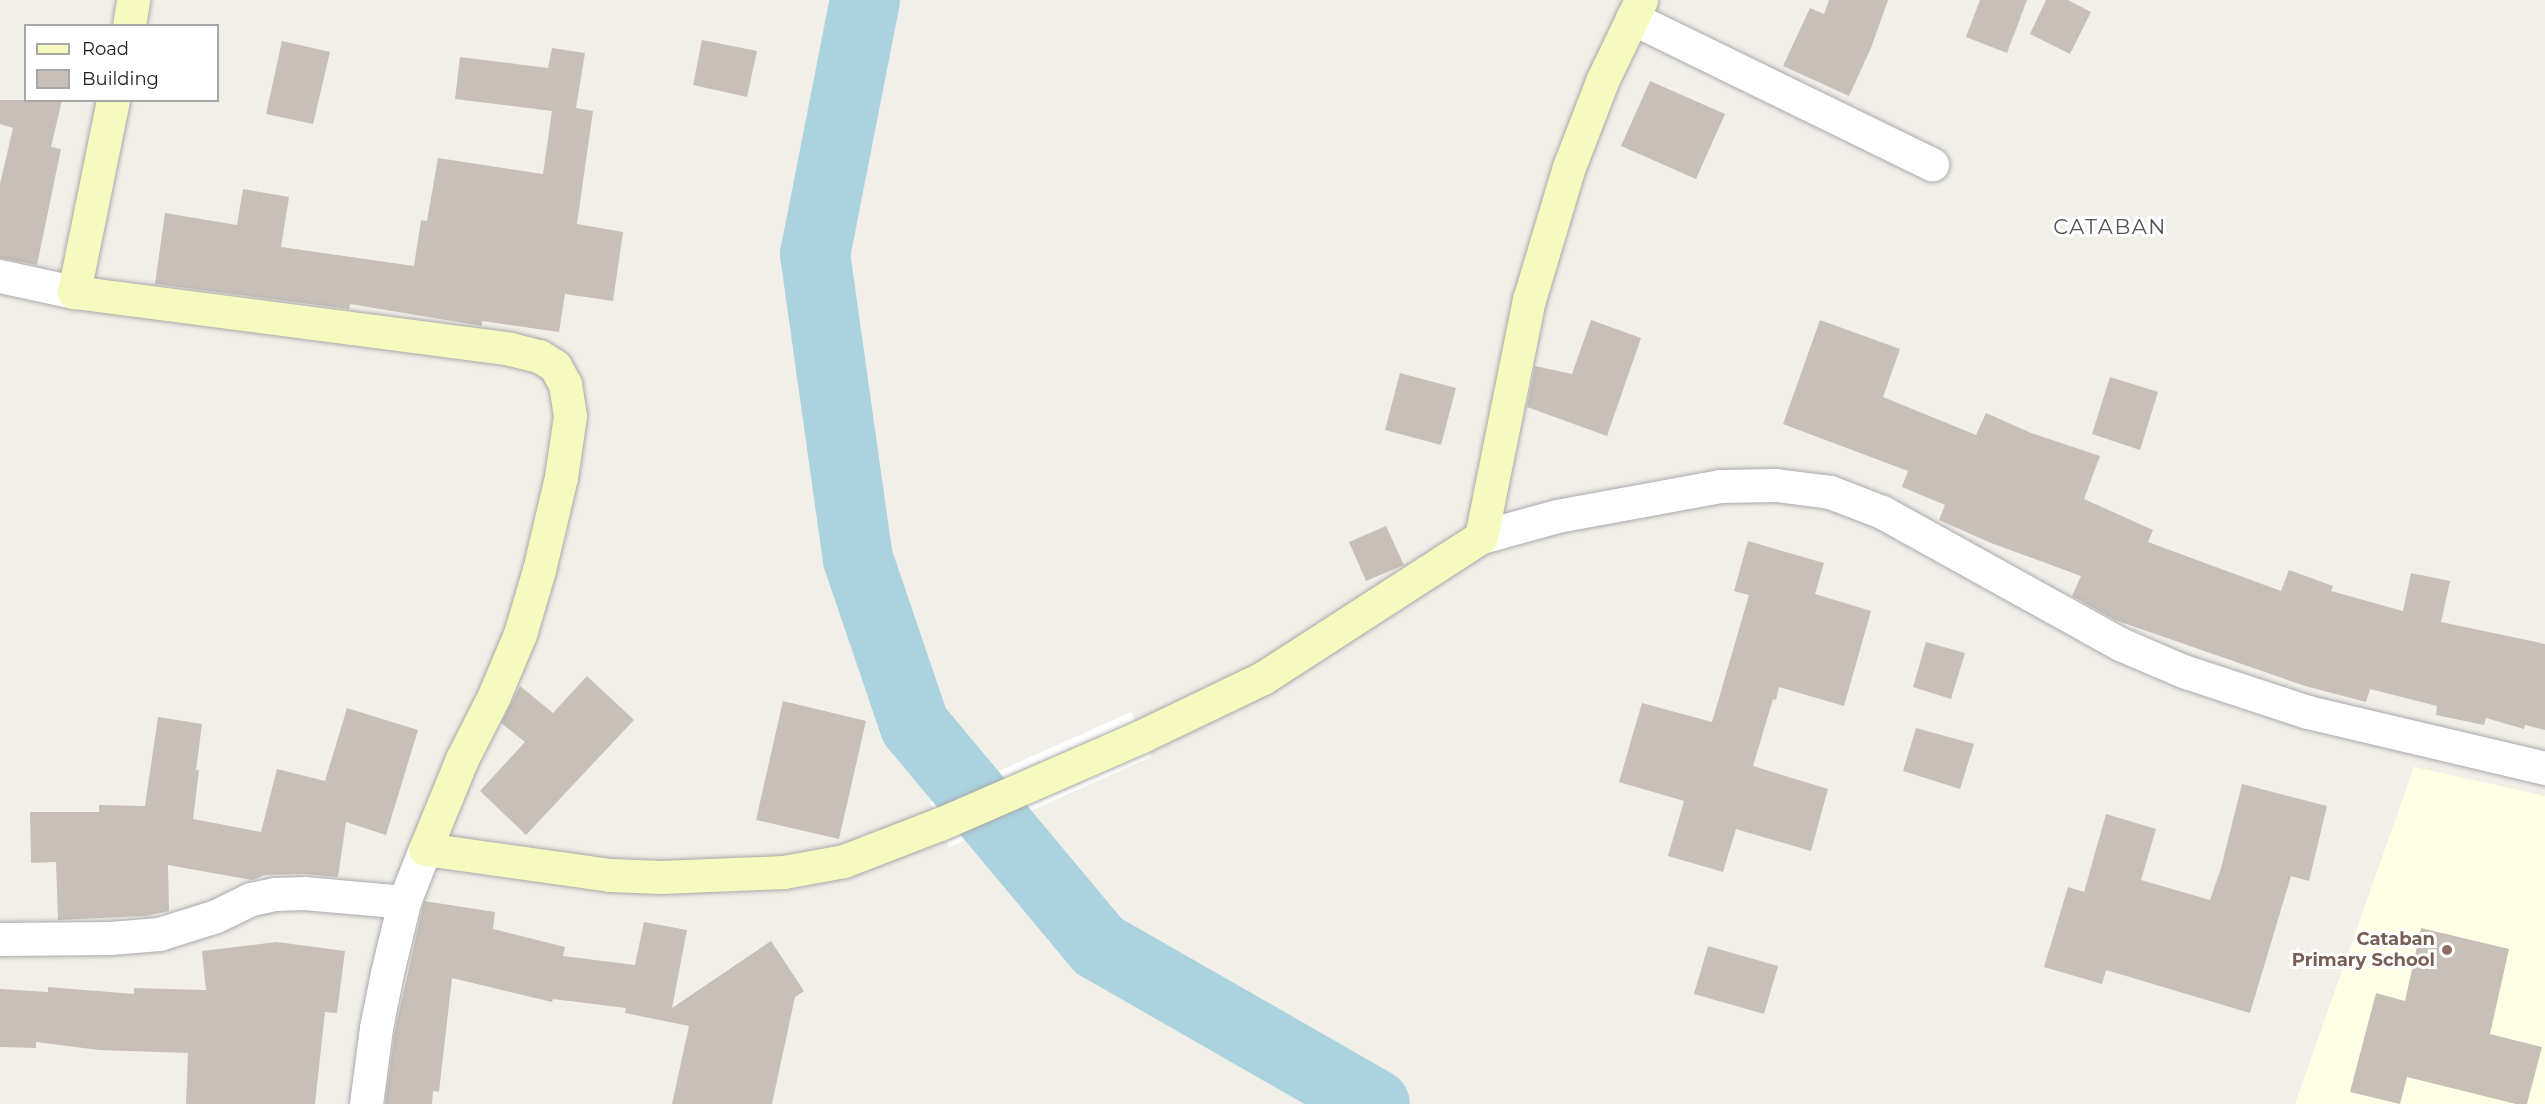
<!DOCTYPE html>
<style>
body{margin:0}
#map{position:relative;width:2545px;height:1104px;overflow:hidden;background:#f2efe9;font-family:Montserrat,sans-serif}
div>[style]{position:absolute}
.education>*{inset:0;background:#ffffe5}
.pier>*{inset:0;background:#fff}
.river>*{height:70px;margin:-35px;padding:0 35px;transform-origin:35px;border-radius:35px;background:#aad3df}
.building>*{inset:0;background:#c7bfb8}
.roads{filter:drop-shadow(0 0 2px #a9a9a9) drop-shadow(0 0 2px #a9a9a9)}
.street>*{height:33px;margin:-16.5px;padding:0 16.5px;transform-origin:16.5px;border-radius:16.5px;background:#fff}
.secondary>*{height:33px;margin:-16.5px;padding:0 16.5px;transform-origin:16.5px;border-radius:16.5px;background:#f7fabf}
.dots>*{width:16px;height:16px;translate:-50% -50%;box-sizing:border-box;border:3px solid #fff;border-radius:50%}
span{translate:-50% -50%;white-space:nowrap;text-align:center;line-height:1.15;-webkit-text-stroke:6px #fff;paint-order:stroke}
.education-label{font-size:18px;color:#785e54;font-weight:700}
.right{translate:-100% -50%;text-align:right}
.quarter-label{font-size:21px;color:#555;letter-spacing:1.5px}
.legend{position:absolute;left:24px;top:24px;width:195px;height:78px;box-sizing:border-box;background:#fff;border:2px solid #a7a7a7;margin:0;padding:8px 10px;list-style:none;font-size:18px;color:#222}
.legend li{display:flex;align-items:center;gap:12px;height:30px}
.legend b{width:30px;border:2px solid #a7a7a7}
</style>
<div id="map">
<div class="education">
<div style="clip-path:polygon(2414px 767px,2545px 796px,2545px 1104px,2295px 1104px)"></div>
</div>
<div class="pier">
<div style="clip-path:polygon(1131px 712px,1151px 757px,949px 847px,930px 802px)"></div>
</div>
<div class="river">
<div style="left:865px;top:0;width:259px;rotate:101.1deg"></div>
<div style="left:815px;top:254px;width:308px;rotate:82deg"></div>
<div style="left:858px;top:559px;width:176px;rotate:71.2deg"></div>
<div style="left:915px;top:726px;width:287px;rotate:50.1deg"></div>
<div style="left:1099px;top:946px;width:318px;rotate:29.8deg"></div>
</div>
<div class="building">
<div style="clip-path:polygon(1829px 0,1888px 0,1871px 48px,1849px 96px,1783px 66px,1810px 8px,1824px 14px)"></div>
<div style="clip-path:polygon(1980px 0,2027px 0,2007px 53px,1966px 37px)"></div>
<div style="clip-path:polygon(2046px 0,2068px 0,2091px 12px,2070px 54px,2030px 34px)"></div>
<div style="clip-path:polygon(702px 40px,757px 51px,747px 97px,693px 85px)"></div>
<div style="clip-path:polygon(282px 41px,330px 52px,313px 124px,266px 114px)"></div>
<div style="clip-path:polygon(552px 48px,585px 53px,576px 108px,593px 111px,577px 224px,623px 232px,613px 301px,565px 294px,559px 332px,482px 321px,482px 326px,350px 304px,349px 309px,155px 284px,165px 213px,237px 225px,243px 189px,289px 197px,281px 247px,414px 266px,421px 220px,427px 221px,438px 158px,543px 174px,552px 111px,455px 99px,460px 57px,548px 68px)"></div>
<div style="clip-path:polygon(1650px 81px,1725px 114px,1696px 179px,1621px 146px)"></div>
<div style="clip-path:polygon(0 100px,62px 100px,51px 147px,61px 149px,37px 265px,0 258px,0 184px,13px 128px,0 124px)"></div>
<div style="clip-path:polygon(1591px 320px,1641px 338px,1607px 436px,1527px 407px,1535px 366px,1572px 374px)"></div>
<div style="clip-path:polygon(1820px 320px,1900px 349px,1883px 397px,1976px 435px,1986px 413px,2031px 433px,2100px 456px,2084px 499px,2153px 530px,2148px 542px,2281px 591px,2289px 570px,2333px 586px,2331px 591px,2403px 611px,2411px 573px,2450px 581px,2441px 622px,2545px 644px,2545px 730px,2525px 725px,2524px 729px,2486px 718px,2484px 725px,2436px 715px,2437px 706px,2370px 689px,2366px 702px,2305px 686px,2115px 620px,2072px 596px,2081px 576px,1991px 543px,1939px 520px,1945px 505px,1902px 487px,1908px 471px,1783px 424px)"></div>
<div style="clip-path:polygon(1400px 373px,1456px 388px,1441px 445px,1385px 430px)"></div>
<div style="clip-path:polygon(2110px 377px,2158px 392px,2140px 450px,2092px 434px)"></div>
<div style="clip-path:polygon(1386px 526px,1404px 565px,1366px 581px,1349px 542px)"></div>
<div style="clip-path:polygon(1748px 541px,1824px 563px,1815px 594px,1871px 611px,1844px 706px,1779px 687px,1776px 700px,1773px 699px,1753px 766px,1828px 789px,1811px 851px,1736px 829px,1723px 872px,1668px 856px,1684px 801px,1619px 782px,1642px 703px,1712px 722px,1749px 595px,1734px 591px)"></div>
<div style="clip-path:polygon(1926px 642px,1965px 653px,1951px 699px,1913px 687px)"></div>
<div style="clip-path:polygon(587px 676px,634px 720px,526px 835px,480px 791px,525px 742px,501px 723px,520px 686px,553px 713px)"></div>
<div style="clip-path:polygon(783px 701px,866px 721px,839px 839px,756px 820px)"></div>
<div style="clip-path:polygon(347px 708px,418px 730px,386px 835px,346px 822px,338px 877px,303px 874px,265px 875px,252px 880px,168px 865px,169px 911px,145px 916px,58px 920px,56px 862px,31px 863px,30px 812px,99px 812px,99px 805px,145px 806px,158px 717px,202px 724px,196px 770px,199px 770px,193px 819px,261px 832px,277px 769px,325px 781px)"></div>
<div style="clip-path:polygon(1916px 728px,1974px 744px,1960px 789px,1903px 771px)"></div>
<div style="clip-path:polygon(2242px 784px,2327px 806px,2309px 881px,2291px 876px,2250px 1013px,2106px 970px,2102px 984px,2044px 967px,2068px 887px,2084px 892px,2106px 814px,2156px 829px,2141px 880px,2210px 900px,2221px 868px)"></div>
<div style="clip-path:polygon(424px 901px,495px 912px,493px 929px,565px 947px,563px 956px,635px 965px,644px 922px,687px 930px,672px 1008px,771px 941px,804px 991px,795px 997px,772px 1104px,672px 1104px,689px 1026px,625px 1013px,626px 1008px,553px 999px,552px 1002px,452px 978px,439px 1092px,433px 1091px,432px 1104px,385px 1104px,395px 1031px)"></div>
<div style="clip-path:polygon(2421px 928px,2509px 949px,2490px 1034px,2542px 1047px,2527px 1104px,2516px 1104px,2407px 1077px,2400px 1104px,2350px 1092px,2376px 993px,2405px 1001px)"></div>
<div style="clip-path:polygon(277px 942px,345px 951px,337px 1013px,325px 1012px,315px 1104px,186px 1104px,188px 1053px,99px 1050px,36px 1042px,36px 1048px,0 1047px,0 989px,48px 992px,48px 987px,134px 994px,134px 988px,206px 990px,202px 951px)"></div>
<div style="clip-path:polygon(1708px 946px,1778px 966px,1764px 1014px,1694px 994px)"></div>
</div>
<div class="roads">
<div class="street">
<div style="left:1632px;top:18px;width:334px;rotate:26deg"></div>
<div style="left:0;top:276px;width:76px;rotate:12.2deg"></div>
<div style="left:1481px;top:537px;width:79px;rotate:-15.4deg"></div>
<div style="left:1557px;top:516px;width:166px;rotate:-10.4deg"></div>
<div style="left:1720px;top:486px;width:56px;rotate:-1deg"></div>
<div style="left:1776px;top:485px;width:54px;rotate:7.4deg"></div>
<div style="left:1830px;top:492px;width:56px;rotate:21deg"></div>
<div style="left:1882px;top:512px;width:272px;rotate:29deg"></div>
<div style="left:2120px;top:644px;width:69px;rotate:23.2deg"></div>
<div style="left:2183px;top:671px;width:132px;rotate:18.2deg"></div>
<div style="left:2308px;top:712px;width:244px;rotate:13.3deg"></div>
<div style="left:0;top:939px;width:110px;rotate:-0.5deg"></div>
<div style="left:110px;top:938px;width:49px;rotate:-4.7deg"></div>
<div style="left:159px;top:934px;width:60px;rotate:-17.5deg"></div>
<div style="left:216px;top:916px;width:39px;rotate:-26deg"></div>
<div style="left:251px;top:899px;width:25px;rotate:-12deg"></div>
<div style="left:275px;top:894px;width:29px;rotate:-2deg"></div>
<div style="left:304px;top:893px;width:100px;rotate:5.1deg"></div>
<div style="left:366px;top:1104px;width:77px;rotate:-82.5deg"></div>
<div style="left:376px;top:1028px;width:56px;rotate:-78.7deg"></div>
<div style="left:387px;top:973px;width:73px;rotate:-76.5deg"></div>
<div style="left:404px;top:902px;width:57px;rotate:-68.4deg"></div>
</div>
<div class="secondary">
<div style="left:129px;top:26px;width:26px;rotate:-81deg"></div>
<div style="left:113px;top:100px;width:196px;rotate:101.5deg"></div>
<div style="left:74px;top:292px;width:440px;rotate:7.4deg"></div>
<div style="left:510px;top:349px;width:30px;rotate:14deg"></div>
<div style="left:539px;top:356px;width:19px;rotate:32deg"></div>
<div style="left:555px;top:366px;width:21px;rotate:61deg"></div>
<div style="left:565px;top:384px;width:32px;rotate:81deg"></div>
<div style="left:570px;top:416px;width:62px;rotate:98.4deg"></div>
<div style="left:561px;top:477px;width:96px;rotate:103.3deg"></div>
<div style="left:539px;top:570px;width:67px;rotate:106.5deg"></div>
<div style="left:520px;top:634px;width:67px;rotate:112.8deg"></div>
<div style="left:494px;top:696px;width:71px;rotate:116.9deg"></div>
<div style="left:462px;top:759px;width:97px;rotate:112.3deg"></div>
<div style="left:425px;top:849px;width:187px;rotate:8deg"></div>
<div style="left:610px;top:875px;width:51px;rotate:2.2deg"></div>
<div style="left:661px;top:877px;width:123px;rotate:-2.3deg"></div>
<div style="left:784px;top:872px;width:61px;rotate:-10.4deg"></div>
<div style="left:844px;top:861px;width:103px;rotate:-21.1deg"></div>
<div style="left:940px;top:824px;width:220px;rotate:-23.5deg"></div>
<div style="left:1142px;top:736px;width:134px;rotate:-25.6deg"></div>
<div style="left:1263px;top:678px;width:260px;rotate:-32.9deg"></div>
<div style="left:1481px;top:537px;width:242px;rotate:-78.6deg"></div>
<div style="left:1529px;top:300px;width:139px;rotate:-73.3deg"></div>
<div style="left:1569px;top:167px;width:94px;rotate:-68.9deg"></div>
<div style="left:1603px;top:79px;width:88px;rotate:-64.3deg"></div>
</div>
</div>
<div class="dots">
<div style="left:2447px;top:950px;background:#8d6e63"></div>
</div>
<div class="education-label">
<span class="right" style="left:2435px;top:950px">Cataban<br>Primary School</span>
</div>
<div class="quarter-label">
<span style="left:2110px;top:227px">CATABAN</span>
</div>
<ul class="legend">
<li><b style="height:8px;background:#f7fabf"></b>Road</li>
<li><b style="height:16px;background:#c7bfb8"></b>Building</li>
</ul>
</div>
